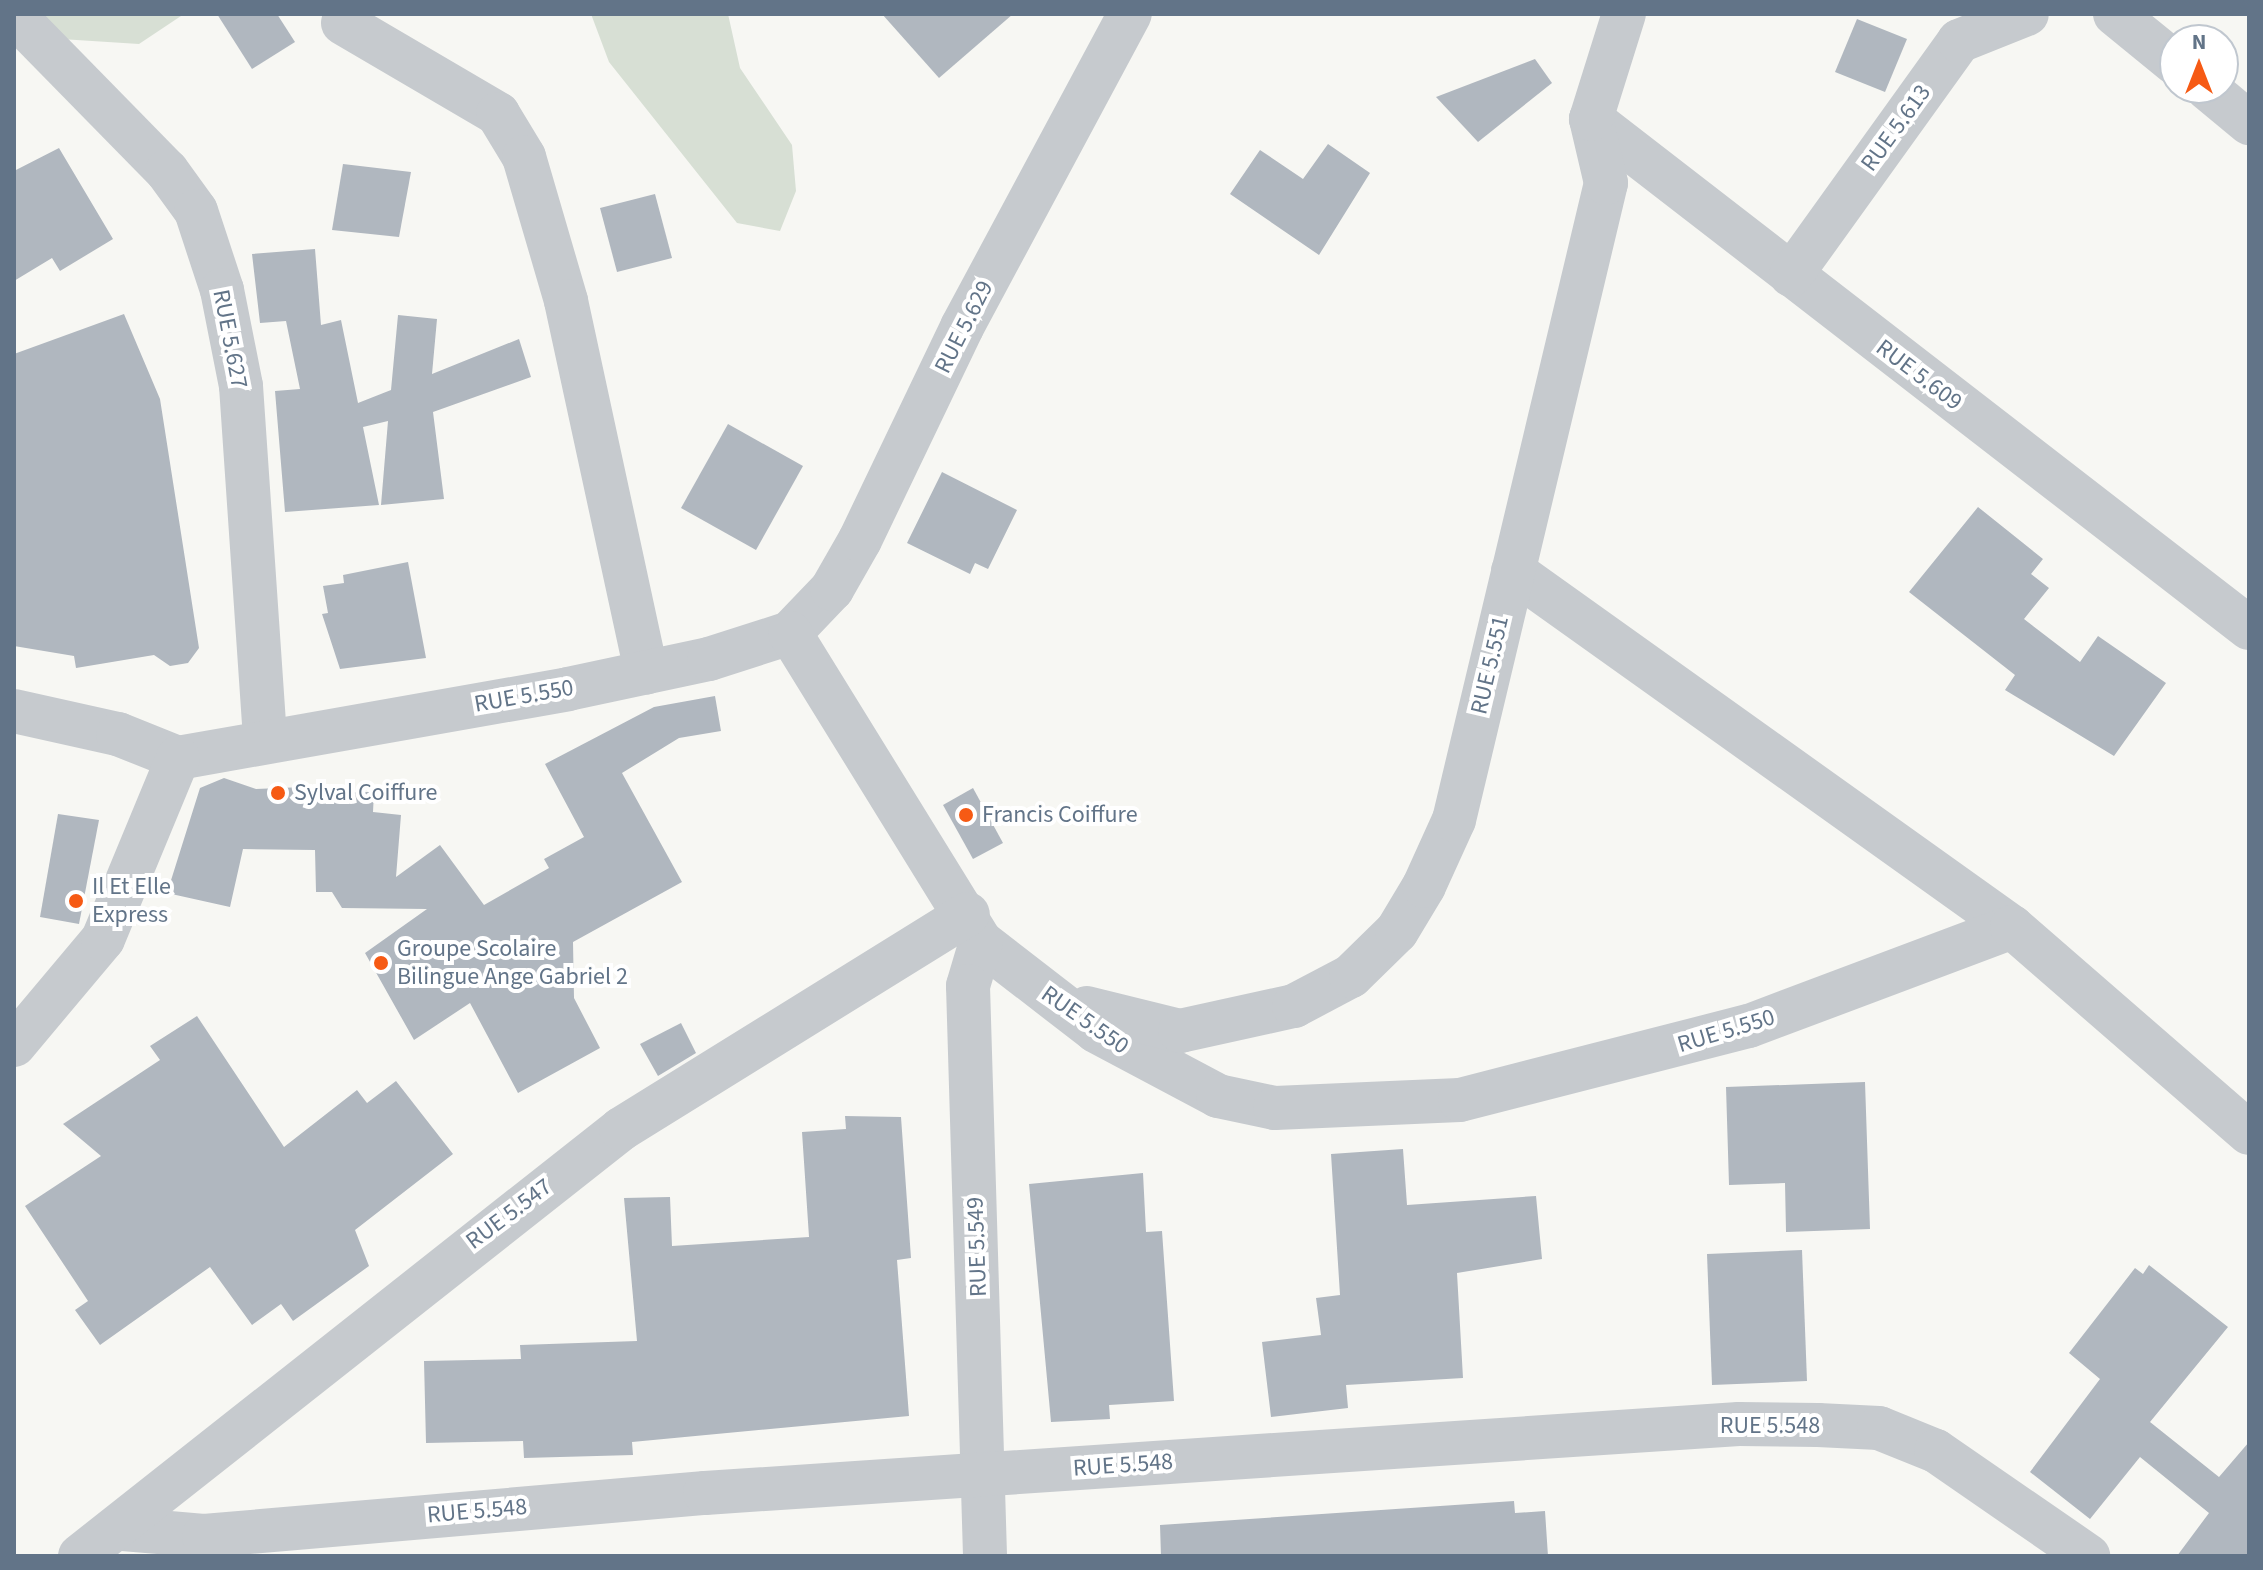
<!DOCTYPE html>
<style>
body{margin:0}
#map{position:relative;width:2263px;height:1570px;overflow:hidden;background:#f7f7f3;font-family:"Source Sans 3",sans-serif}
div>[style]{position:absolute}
.green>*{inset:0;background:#d7dfd4}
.building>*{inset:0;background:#b0b7bf}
.minor>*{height:44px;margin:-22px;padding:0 22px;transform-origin:22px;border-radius:22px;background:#c6cace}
.dots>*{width:22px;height:22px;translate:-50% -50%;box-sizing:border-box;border:4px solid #fff;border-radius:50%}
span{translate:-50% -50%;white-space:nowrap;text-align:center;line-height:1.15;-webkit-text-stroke:8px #fff;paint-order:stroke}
.street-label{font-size:24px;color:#627488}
.poi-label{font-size:24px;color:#627488}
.left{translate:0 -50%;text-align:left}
.frame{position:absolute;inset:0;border:16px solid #627488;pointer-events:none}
.north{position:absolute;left:2159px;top:24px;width:80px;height:80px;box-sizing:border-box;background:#fff;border:2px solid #c0c7cf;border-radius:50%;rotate:0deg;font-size:22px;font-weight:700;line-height:32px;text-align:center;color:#627488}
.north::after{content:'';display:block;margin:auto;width:28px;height:36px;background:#f65a14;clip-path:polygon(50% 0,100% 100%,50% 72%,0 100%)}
</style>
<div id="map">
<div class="green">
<div style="clip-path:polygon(14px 14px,184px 14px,139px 44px,14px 36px)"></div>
<div style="clip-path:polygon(591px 14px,728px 14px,740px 68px,792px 145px,796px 191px,780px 231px,737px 223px,609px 62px)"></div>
</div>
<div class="building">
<div style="clip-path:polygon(217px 14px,277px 14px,295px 42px,252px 69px)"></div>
<div style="clip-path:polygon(882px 14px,1013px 14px,939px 78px)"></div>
<div style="clip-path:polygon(1857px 19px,1907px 39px,1885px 92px,1835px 72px)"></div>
<div style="clip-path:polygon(1535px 59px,1552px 83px,1478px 142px,1436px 97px)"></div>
<div style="clip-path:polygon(1328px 144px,1370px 173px,1319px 255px,1230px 194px,1260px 150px,1303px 179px)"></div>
<div style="clip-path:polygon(59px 148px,113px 239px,60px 271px,52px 258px,14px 281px,14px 171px)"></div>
<div style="clip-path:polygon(343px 164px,411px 172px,399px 237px,332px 230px)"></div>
<div style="clip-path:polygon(655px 194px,672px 258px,617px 272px,600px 208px)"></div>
<div style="clip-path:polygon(315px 249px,321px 325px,341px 320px,358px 403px,391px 390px,398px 315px,437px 319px,432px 374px,519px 339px,531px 377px,433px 412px,444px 499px,381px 505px,388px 421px,363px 427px,379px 505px,285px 512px,275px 391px,300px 389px,286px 321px,260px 323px,252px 254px)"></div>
<div style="clip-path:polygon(124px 314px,160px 399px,199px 648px,188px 663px,170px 666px,154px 655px,76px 668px,74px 656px,14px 646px,14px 354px)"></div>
<div style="clip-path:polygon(728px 424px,803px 466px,756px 550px,681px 508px)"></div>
<div style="clip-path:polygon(942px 472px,1017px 510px,988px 569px,975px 563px,970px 574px,907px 543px)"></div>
<div style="clip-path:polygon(1978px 507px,2043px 559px,2031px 574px,2049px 588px,2024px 619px,2080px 662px,2098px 636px,2166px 683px,2114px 756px,2005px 690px,2015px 675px,1909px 592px)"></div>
<div style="clip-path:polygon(408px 562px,426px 658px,340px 669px,322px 614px,328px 613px,323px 586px,344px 583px,343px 575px)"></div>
<div style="clip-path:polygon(715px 696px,721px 731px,679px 738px,622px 773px,682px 882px,573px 942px,574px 998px,600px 1048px,518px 1093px,470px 1003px,414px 1040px,365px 953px,427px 909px,342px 908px,332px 892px,316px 892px,315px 850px,243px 849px,230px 907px,167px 893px,200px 788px,224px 778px,256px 789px,351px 785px,352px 792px,374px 792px,373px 812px,401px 815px,396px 877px,440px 845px,484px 905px,549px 868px,544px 859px,584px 837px,545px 764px,654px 707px)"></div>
<div style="clip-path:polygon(973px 788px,1003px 843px,973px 859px,943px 805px)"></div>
<div style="clip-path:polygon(58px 814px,99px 820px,79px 924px,40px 917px)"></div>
<div style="clip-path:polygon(197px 1016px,284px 1147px,357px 1090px,367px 1103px,396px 1081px,453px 1154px,355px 1230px,369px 1266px,293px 1321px,281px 1304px,252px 1325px,210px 1267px,100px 1345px,75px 1310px,88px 1301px,25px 1206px,101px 1156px,63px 1124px,160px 1060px,150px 1046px)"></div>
<div style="clip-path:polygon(681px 1023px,696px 1053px,658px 1076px,640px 1044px)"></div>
<div style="clip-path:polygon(1865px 1082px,1870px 1229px,1786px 1232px,1785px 1183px,1729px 1185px,1726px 1087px)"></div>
<div style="clip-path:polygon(845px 1116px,901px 1117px,911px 1258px,897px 1260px,909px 1416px,632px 1442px,633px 1455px,524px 1458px,523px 1441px,426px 1443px,424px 1361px,521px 1359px,520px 1345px,637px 1341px,624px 1198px,670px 1197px,672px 1246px,809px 1237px,802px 1132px,846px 1129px)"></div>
<div style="clip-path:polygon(1403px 1149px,1407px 1205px,1536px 1196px,1542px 1259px,1457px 1273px,1463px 1378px,1346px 1385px,1348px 1408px,1271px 1417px,1262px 1342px,1321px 1335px,1316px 1298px,1340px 1295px,1331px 1154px)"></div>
<div style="clip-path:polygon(1143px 1173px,1146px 1232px,1162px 1231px,1174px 1401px,1109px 1405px,1110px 1419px,1051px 1422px,1029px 1184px)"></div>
<div style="clip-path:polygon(1802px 1250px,1807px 1381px,1712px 1385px,1707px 1254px)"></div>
<div style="clip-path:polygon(2149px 1265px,2228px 1327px,2150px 1422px,2219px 1477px,2249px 1442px,2249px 1556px,2177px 1556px,2209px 1513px,2140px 1457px,2090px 1519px,2030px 1472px,2100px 1379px,2069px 1353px,2135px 1268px,2143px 1274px)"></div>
<div style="clip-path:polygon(1514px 1501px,1515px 1513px,1545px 1511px,1548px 1556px,1161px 1556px,1160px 1525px)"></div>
</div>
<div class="minor">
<div style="left:2115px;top:14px;width:77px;rotate:39.2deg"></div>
<div style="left:14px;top:15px;width:219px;rotate:45.6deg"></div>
<div style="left:167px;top:171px;width:49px;rotate:54.1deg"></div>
<div style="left:196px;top:211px;width:83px;rotate:71.8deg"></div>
<div style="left:222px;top:290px;width:98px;rotate:78.8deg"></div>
<div style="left:241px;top:386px;width:353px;rotate:86.1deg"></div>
<div style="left:343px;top:23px;width:180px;rotate:30.4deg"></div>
<div style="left:498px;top:114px;width:50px;rotate:58.8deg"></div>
<div style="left:524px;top:157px;width:150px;rotate:73.7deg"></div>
<div style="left:566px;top:301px;width:380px;rotate:77.8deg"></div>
<div style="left:2207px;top:88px;width:55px;rotate:39.8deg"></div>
<div style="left:1591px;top:119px;width:832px;rotate:37.72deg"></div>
<div style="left:1791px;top:275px;width:288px;rotate:-54.3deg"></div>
<div style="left:1959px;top:41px;width:73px;rotate:-21.7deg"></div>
<div style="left:1513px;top:571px;width:613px;rotate:35.51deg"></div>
<div style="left:790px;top:633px;width:61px;rotate:-46.3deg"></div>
<div style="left:832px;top:589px;width:56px;rotate:-60.3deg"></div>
<div style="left:860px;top:540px;width:236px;rotate:-64.4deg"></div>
<div style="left:962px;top:327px;width:355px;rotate:-61.8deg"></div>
<div style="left:14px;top:711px;width:107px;rotate:12.5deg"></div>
<div style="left:118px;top:734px;width:65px;rotate:21.8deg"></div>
<div style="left:178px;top:758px;width:396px;rotate:-10deg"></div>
<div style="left:568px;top:689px;width:144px;rotate:-12deg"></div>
<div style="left:709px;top:659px;width:85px;rotate:-17.8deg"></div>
<div style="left:790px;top:633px;width:363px;rotate:58.3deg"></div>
<div style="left:981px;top:942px;width:145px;rotate:37.7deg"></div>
<div style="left:1096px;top:1031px;width:138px;rotate:28deg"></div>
<div style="left:1218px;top:1096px;width:58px;rotate:11.9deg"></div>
<div style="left:1275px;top:1108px;width:185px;rotate:-2.5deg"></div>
<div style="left:1460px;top:1100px;width:298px;rotate:-14.4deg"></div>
<div style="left:1749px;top:1026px;width:281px;rotate:-20.6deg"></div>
<div style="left:2012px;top:927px;width:314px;rotate:41deg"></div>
<div style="left:981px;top:942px;width:46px;rotate:106.5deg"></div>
<div style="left:968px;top:986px;width:570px;rotate:88.29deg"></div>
<div style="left:1087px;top:1008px;width:96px;rotate:13.9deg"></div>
<div style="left:1180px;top:1031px;width:117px;rotate:-12.4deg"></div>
<div style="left:1294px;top:1006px;width:64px;rotate:-27.8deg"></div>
<div style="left:1351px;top:976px;width:64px;rotate:-44.4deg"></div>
<div style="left:1397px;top:931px;width:52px;rotate:-59deg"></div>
<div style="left:1424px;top:886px;width:72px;rotate:-65.6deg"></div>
<div style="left:1454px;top:820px;width:655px;rotate:-76.58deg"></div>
<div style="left:1606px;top:183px;width:66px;rotate:-103.2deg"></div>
<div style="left:1591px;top:119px;width:110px;rotate:-72.6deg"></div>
<div style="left:14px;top:1045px;width:138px;rotate:-50deg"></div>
<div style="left:103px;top:939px;width:196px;rotate:-67.5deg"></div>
<div style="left:123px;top:1529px;width:81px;rotate:4.9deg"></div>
<div style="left:204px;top:1536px;width:503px;rotate:-4.91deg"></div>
<div style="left:705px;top:1493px;width:1036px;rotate:-3.82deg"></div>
<div style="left:1739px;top:1424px;width:79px;rotate:0.7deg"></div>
<div style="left:1818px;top:1425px;width:61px;rotate:2.8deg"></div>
<div style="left:1879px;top:1428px;width:61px;rotate:22deg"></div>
<div style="left:1936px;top:1451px;width:185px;rotate:34.6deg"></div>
<div style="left:80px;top:1556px;width:689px;rotate:-38.28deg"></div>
<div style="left:621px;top:1129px;width:408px;rotate:-31.8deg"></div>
</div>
<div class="dots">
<div style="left:278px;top:793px;background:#f65a14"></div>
<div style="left:966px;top:815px;background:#f65a14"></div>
<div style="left:76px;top:901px;background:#f65a14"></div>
<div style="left:381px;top:963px;background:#f65a14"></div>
</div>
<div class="street-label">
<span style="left:1896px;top:128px;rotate:-54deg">RUE 5.613</span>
<span style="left:964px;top:327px;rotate:-63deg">RUE 5.629</span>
<span style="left:230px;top:339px;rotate:79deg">RUE 5.627</span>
<span style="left:1919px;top:375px;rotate:37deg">RUE 5.609</span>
<span style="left:1490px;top:665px;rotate:-77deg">RUE 5.551</span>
<span style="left:524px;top:696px;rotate:-10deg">RUE 5.550</span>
<span style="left:1085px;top:1020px;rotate:35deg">RUE 5.550</span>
<span style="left:1726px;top:1031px;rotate:-17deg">RUE 5.550</span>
<span style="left:509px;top:1214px;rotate:-37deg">RUE 5.547</span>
<span style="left:977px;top:1247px;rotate:-92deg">RUE 5.549</span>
<span style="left:1770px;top:1426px">RUE 5.548</span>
<span style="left:1123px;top:1465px;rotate:-4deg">RUE 5.548</span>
<span style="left:477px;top:1511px;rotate:-5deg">RUE 5.548</span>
</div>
<div class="poi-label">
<span class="left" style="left:294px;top:793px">Sylval Coiffure</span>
<span class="left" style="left:982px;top:815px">Francis Coiffure</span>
<span class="left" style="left:92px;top:901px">Il Et Elle<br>Express</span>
<span class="left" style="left:397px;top:963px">Groupe Scolaire<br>Bilingue Ange Gabriel 2</span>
</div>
<div class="frame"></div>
<div class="north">N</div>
</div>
